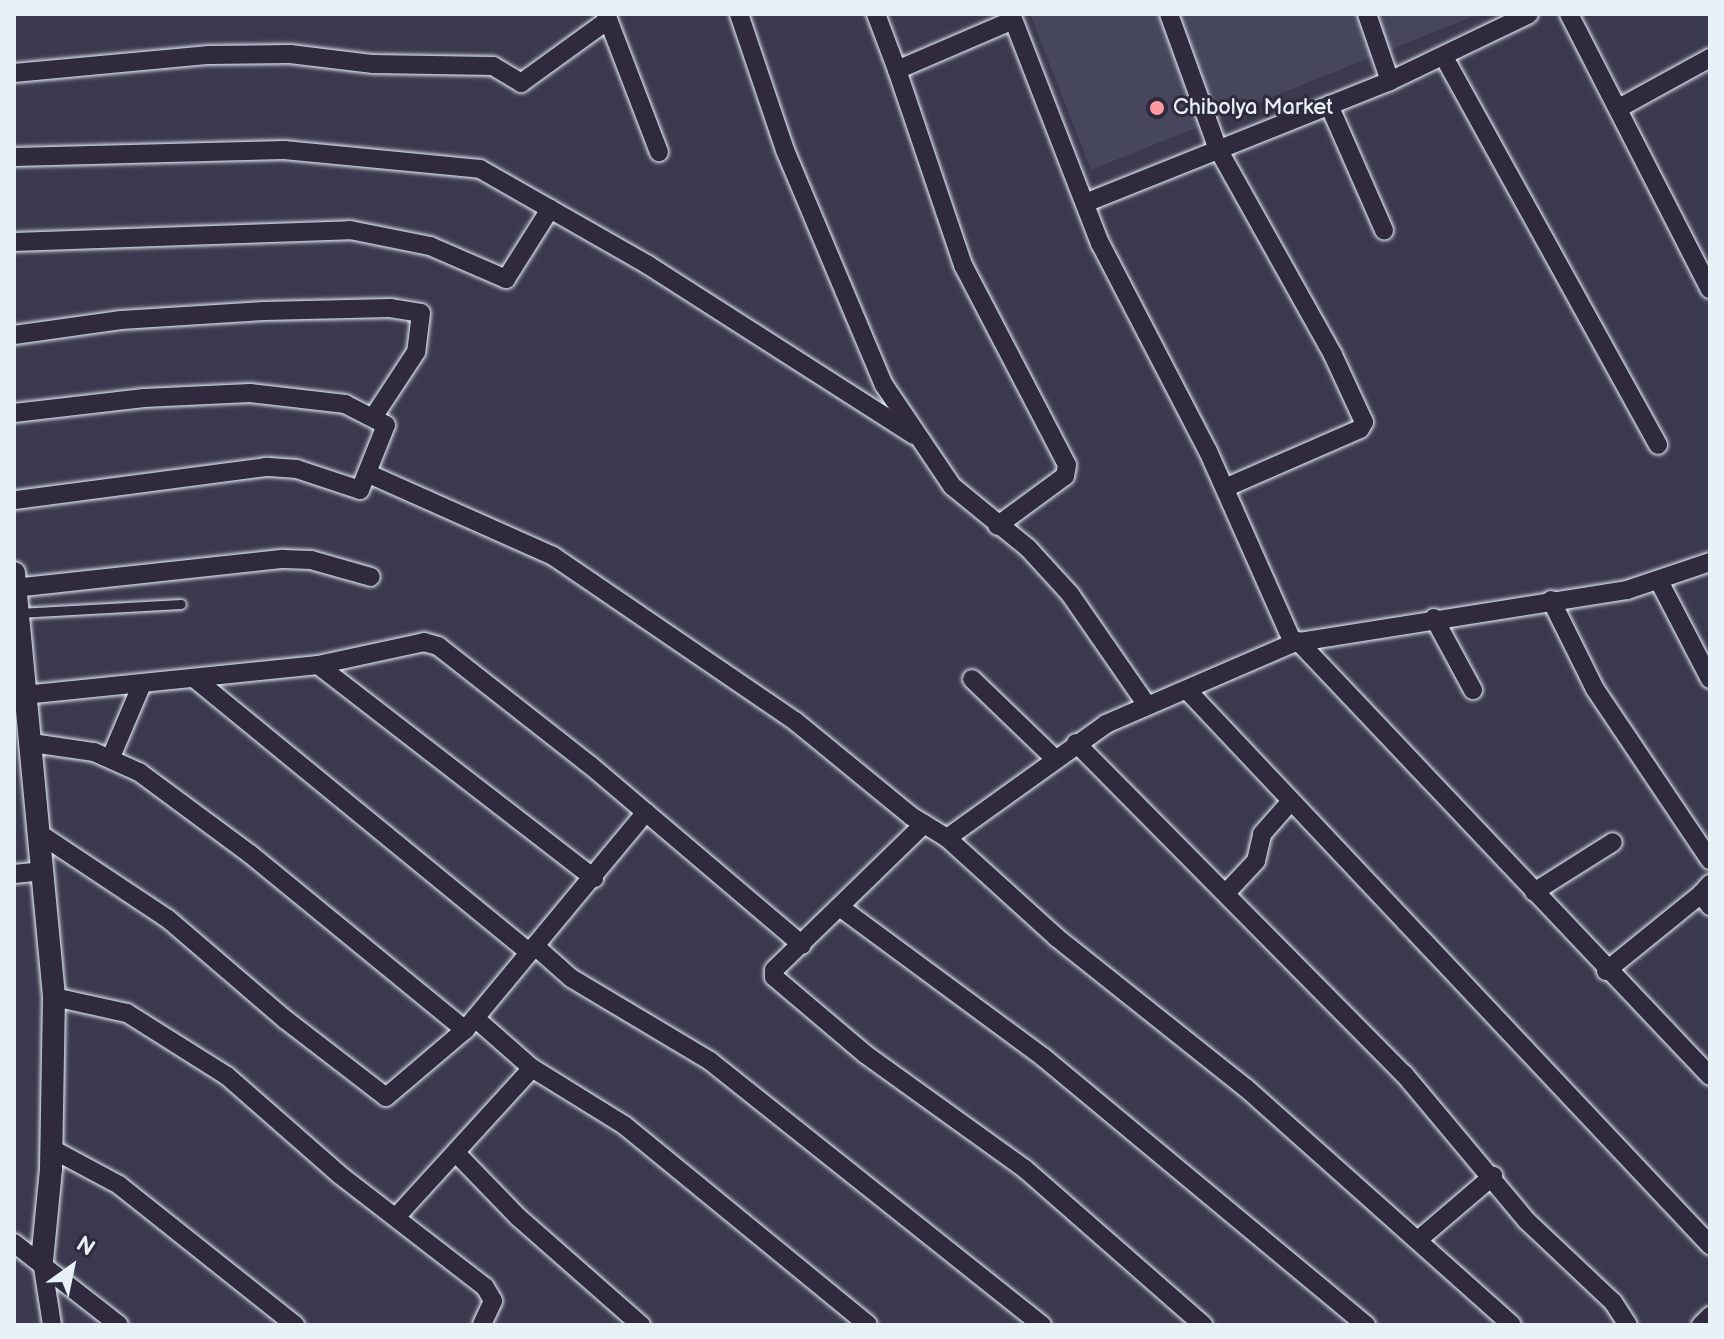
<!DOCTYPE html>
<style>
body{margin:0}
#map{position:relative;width:1724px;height:1339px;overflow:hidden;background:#3b394e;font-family:"Balsamiq Sans",sans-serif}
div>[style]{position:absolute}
.built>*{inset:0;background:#46465d}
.roads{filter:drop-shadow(0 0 2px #e8f1f8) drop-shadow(0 0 2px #e8f1f8)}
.service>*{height:9px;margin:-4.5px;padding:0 4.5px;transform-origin:4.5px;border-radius:4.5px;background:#2f2a3d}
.minor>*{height:18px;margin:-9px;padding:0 9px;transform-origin:9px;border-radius:9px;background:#2f2a3d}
.tertiary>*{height:22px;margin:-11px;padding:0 11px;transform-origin:11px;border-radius:11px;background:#2f2a3d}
.dots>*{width:22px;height:22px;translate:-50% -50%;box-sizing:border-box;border:4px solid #2f2a3d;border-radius:50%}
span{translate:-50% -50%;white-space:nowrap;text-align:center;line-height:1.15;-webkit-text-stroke:6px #2f2a3d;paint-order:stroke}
.poi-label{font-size:22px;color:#e8f1f8}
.left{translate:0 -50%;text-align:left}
.frame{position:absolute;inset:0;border:16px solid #e8f1f8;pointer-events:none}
.north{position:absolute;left:32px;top:1227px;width:80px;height:80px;-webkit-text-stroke:6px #2f2a3d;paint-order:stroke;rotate:33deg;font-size:22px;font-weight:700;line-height:32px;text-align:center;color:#e8f1f8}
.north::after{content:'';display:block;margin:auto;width:28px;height:36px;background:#e8f1f8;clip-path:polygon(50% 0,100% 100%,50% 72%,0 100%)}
</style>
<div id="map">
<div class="built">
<div style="clip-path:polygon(1030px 14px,1479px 14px,1091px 170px)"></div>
</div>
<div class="roads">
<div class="service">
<div style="left:18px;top:613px;width:163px;rotate:-3.2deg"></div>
</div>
<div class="minor">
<div style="left:606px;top:14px;width:148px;rotate:69deg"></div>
<div style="left:739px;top:14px;width:144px;rotate:71.3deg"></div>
<div style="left:785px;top:150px;width:255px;rotate:67.2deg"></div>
<div style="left:884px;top:385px;width:122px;rotate:56deg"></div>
<div style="left:952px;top:486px;width:98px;rotate:39.2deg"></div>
<div style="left:1028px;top:548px;width:62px;rotate:47.6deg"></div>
<div style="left:1070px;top:594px;width:135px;rotate:55.3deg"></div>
<div style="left:876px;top:14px;width:60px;rotate:69.4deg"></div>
<div style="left:897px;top:70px;width:126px;rotate:-23.3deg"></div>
<div style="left:1011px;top:14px;width:246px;rotate:68.8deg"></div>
<div style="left:1100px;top:243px;width:234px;rotate:62.6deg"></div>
<div style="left:1208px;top:451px;width:210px;rotate:66.1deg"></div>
<div style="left:1169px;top:14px;width:144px;rotate:70.1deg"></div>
<div style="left:1218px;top:149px;width:236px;rotate:60.8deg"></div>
<div style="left:1333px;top:355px;width:74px;rotate:65.2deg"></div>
<div style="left:1364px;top:422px;width:8px;rotate:120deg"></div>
<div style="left:1360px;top:429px;width:147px;rotate:156.4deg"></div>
<div style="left:1367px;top:14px;width:71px;rotate:71.1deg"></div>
<div style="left:1569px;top:14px;width:309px;rotate:62.9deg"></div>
<div style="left:1444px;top:57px;width:443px;rotate:61.1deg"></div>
<div style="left:897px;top:70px;width:206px;rotate:71.3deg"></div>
<div style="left:963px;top:265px;width:225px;rotate:62.5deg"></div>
<div style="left:1067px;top:465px;width:11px;rotate:100deg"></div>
<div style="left:1065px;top:476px;width:84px;rotate:143.7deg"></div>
<div style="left:14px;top:73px;width:196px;rotate:-5.3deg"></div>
<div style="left:209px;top:55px;width:81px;rotate:-0.7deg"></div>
<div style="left:290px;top:54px;width:84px;rotate:6.9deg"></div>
<div style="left:373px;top:64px;width:120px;rotate:1deg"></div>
<div style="left:493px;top:66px;width:33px;rotate:31deg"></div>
<div style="left:521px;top:83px;width:107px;rotate:-35.9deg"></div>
<div style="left:1329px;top:105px;width:137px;rotate:66.3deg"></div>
<div style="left:1619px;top:108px;width:104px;rotate:-28.8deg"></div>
<div style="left:14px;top:157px;width:270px;rotate:-1.5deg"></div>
<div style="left:284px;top:150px;width:197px;rotate:5.5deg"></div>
<div style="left:480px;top:169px;width:193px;rotate:29.7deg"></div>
<div style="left:648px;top:265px;width:316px;rotate:32.6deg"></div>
<div style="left:1085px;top:203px;width:328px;rotate:-21.8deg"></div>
<div style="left:1390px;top:81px;width:154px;rotate:-25.7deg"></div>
<div style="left:14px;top:242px;width:336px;rotate:-2deg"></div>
<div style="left:350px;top:230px;width:82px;rotate:11.3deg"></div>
<div style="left:430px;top:246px;width:83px;rotate:23.5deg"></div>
<div style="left:506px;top:279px;width:83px;rotate:-57.8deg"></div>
<div style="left:14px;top:335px;width:108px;rotate:-8deg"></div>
<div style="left:121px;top:320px;width:143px;rotate:-3.6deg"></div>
<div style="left:264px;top:311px;width:126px;rotate:-1.4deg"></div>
<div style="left:390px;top:308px;width:31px;rotate:9deg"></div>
<div style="left:421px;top:313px;width:39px;rotate:97deg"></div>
<div style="left:416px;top:352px;width:77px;rotate:123.3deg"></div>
<div style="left:14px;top:413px;width:131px;rotate:-6.6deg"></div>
<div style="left:144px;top:398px;width:106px;rotate:-2.7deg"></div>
<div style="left:250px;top:393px;width:96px;rotate:6.6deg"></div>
<div style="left:345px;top:404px;width:46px;rotate:27.1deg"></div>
<div style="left:386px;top:425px;width:70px;rotate:111.8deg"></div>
<div style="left:360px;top:490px;width:66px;rotate:-161.6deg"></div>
<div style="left:297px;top:469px;width:31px;rotate:-176deg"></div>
<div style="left:266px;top:467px;width:254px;rotate:172.5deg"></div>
<div style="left:369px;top:474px;width:201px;rotate:24deg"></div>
<div style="left:553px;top:556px;width:293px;rotate:34.3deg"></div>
<div style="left:795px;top:721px;width:150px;rotate:39.3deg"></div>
<div style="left:911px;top:816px;width:42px;rotate:31.4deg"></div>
<div style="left:947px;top:838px;width:147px;rotate:42.2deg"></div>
<div style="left:1056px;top:937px;width:243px;rotate:38.5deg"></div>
<div style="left:1246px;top:1088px;width:356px;rotate:41.7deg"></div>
<div style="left:1660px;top:583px;width:108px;rotate:62.5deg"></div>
<div style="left:14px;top:588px;width:271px;rotate:-6.2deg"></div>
<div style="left:283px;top:559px;width:28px;rotate:2deg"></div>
<div style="left:311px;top:560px;width:62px;rotate:15.8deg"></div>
<div style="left:1551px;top:600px;width:99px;rotate:63.7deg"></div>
<div style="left:1595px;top:689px;width:206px;rotate:56.1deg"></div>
<div style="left:1434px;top:618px;width:82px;rotate:61.6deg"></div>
<div style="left:1298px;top:641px;width:599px;rotate:46.56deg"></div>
<div style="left:318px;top:665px;width:349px;rotate:37.7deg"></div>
<div style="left:194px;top:678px;width:433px;rotate:39.3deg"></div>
<div style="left:972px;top:679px;width:114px;rotate:43.9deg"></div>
<div style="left:1187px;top:690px;width:763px;rotate:46.7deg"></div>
<div style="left:14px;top:696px;width:306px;rotate:-5.8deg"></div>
<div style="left:318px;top:665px;width:108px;rotate:-12.2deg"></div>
<div style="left:424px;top:642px;width:15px;rotate:16deg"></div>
<div style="left:438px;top:646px;width:193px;rotate:38.1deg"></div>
<div style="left:590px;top:765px;width:278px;rotate:40.3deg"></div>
<div style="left:32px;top:743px;width:63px;rotate:8.3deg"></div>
<div style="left:94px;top:752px;width:49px;rotate:24deg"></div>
<div style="left:139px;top:772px;width:138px;rotate:36.5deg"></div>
<div style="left:250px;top:854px;width:278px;rotate:39.3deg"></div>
<div style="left:1076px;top:743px;width:466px;rotate:45.3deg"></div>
<div style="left:1404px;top:1074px;width:192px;rotate:50.1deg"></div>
<div style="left:1527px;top:1221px;width:118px;rotate:43.3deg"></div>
<div style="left:1613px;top:1302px;width:27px;rotate:57deg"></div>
<div style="left:111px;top:757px;width:79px;rotate:-67deg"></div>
<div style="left:924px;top:824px;width:209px;rotate:135.8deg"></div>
<div style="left:774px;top:970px;width:7px;rotate:90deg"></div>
<div style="left:774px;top:977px;width:119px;rotate:40.2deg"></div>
<div style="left:865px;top:1054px;width:197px;rotate:35.7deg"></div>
<div style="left:1025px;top:1169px;width:237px;rotate:41.2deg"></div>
<div style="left:40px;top:834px;width:154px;rotate:33.6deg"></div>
<div style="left:168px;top:919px;width:155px;rotate:40.6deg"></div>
<div style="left:286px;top:1020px;width:126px;rotate:37.6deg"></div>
<div style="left:386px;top:1097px;width:104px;rotate:-40.3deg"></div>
<div style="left:465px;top:1030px;width:283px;rotate:-50.3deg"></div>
<div style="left:947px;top:838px;width:196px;rotate:-35.6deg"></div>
<div style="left:1106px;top:724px;width:204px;rotate:-23.4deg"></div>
<div style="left:1293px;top:643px;width:338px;rotate:-9deg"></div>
<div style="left:1627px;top:590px;width:88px;rotate:-18.6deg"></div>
<div style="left:14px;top:874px;width:27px;rotate:-6deg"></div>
<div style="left:1710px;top:884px;width:13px;rotate:132deg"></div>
<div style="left:1701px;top:894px;width:15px;rotate:53deg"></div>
<div style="left:1534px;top:892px;width:93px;rotate:-32.3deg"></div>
<div style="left:1226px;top:893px;width:44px;rotate:-46.8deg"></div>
<div style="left:1256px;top:861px;width:28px;rotate:-77deg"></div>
<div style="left:1262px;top:834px;width:44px;rotate:-48.7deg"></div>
<div style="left:841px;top:908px;width:251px;rotate:36.4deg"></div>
<div style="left:1043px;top:1057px;width:420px;rotate:39.7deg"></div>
<div style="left:535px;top:946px;width:48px;rotate:41.6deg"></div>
<div style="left:571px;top:978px;width:162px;rotate:30.8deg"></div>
<div style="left:710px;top:1061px;width:424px;rotate:38.5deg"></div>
<div style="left:1606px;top:971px;width:122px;rotate:-39deg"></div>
<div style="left:54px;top:997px;width:75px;rotate:12.4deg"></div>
<div style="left:127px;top:1013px;width:118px;rotate:32.2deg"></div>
<div style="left:227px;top:1076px;width:150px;rotate:41.2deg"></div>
<div style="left:340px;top:1175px;width:183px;rotate:37.7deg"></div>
<div style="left:485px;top:1287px;width:16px;rotate:60deg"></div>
<div style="left:493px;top:1301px;width:26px;rotate:115deg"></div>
<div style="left:475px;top:1018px;width:76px;rotate:41.3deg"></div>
<div style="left:532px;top:1068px;width:108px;rotate:31.8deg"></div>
<div style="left:624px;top:1125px;width:315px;rotate:39.3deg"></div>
<div style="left:52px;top:1149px;width:76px;rotate:28.2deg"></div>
<div style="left:119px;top:1185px;width:225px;rotate:38.5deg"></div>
<div style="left:457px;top:1154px;width:88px;rotate:45.9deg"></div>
<div style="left:518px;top:1217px;width:164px;rotate:41.3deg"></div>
<div style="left:397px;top:1216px;width:200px;rotate:-47.6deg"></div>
<div style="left:1418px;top:1240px;width:99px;rotate:-40.5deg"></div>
<div style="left:14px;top:1243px;width:133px;rotate:38deg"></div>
<div style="left:42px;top:1261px;width:65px;rotate:81.1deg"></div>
<div style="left:1701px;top:1325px;width:13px;rotate:-45deg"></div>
</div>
<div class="tertiary">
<div style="left:14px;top:573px;width:426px;rotate:84.6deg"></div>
<div style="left:54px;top:997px;width:172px;rotate:91deg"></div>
<div style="left:51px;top:1169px;width:92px;rotate:95.6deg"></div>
</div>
</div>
<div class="dots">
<div style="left:1157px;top:108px;background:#ff9aa2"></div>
</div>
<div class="poi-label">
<span class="left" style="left:1173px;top:108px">Chibolya Market</span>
</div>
<div class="frame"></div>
<div class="north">N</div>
</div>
